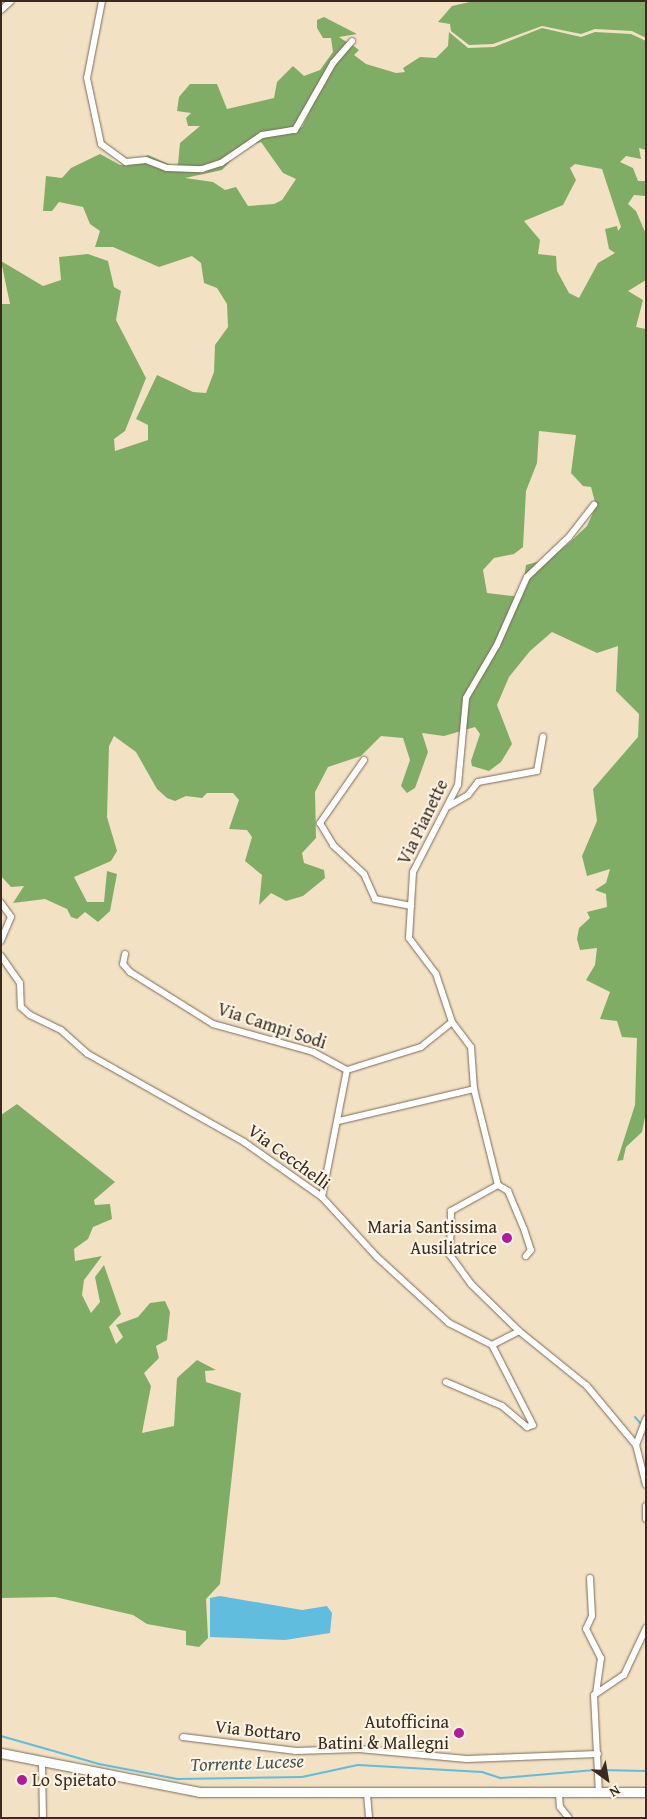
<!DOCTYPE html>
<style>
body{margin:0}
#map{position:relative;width:647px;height:1819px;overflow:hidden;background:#f2e1c3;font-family:"Gentium Book Plus",serif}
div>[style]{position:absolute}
.forest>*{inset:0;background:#80ad66}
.water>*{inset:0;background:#60bdde}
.stream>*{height:2px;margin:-1px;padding:0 1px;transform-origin:1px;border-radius:1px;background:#60bdde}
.roads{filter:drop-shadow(0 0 1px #7b6a58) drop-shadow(0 0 1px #7b6a58)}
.minor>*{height:6px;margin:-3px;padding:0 3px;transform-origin:3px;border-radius:3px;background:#fff}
.secondary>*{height:9px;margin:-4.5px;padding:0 4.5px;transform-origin:4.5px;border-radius:4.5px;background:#fff}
.dots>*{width:14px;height:14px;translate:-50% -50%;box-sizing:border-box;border:2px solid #fcf5e5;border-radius:50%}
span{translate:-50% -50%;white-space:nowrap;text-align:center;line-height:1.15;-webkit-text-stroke:4px #fcf5e5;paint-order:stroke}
.street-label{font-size:18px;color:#3b2a1e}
.poi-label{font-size:18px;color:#3b2a1e}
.right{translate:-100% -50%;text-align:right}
.left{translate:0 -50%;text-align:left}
.water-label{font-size:19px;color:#465658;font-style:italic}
.frame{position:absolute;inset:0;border:2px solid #3b2a1e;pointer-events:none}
.north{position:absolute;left:582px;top:1754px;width:50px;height:50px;-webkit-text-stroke:4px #fcf5e5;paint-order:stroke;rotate:148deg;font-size:14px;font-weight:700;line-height:20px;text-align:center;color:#3b2a1e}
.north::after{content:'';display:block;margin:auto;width:18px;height:22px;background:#3b2a1e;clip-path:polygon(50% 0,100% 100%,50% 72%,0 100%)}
</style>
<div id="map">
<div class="forest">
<div style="clip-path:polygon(474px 1px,646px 1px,646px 38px,632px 31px,595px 29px,581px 34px,542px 26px,493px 44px,469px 45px,451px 31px,450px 24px,438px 22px,452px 6px)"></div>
<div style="clip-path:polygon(324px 17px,357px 34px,339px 37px,348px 43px,332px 62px,300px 125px,261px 134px,221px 161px,202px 167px,187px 169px,168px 167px,141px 159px,148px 155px,175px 167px,178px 164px,180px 143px,200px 126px,188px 126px,186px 118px,191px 113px,177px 111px,179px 97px,190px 84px,217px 84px,227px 109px,274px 98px,277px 82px,293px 66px,304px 76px,320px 70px,333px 52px,331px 38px,323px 38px,317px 28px,317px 20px)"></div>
<div style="clip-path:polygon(evenodd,542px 28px,581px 37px,595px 32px,631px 34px,646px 41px,646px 150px,639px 148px,641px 159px,626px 156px,620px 162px,633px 168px,638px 181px,646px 181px,646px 196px,634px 195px,628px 204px,636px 211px,646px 234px,646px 280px,628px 291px,643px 300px,636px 327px,646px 329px,646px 1112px,642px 1132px,626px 1147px,623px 1160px,617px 1161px,635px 1105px,637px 1038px,622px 1037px,617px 1021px,600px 1019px,610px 992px,586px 980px,595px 965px,597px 948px,580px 950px,577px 939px,579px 928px,590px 918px,587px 912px,607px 907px,606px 894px,595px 890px,606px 883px,610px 869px,587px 876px,582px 856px,597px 821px,593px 789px,638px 737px,639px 714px,616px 691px,618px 646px,597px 653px,552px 632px,530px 651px,509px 677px,497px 705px,512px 744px,501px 762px,489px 771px,472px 766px,471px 761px,480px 734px,475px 727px,444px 736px,422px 733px,428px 752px,415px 788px,407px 793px,401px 786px,410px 760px,403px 738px,381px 736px,361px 756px,328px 767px,315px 792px,316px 838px,302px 853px,304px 863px,324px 870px,325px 878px,303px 896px,286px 901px,271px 893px,259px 905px,262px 875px,245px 861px,252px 837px,247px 830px,229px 829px,239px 800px,233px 793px,207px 793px,202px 798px,186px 796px,175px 801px,167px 798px,157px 789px,136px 752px,114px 736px,109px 746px,107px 817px,117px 851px,111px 861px,74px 877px,87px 902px,104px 902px,107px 871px,117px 874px,110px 911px,98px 922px,85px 912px,77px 919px,71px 917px,67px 909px,45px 899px,13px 903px,24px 886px,11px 887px,1px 876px,1px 304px,10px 304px,1px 261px,43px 286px,61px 280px,59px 257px,88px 254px,108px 261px,114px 287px,121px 291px,116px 320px,146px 378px,125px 431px,114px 439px,115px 451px,148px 440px,148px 425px,136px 419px,157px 375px,193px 392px,206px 393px,214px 372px,215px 345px,228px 327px,227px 304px,217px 288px,204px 283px,201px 263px,192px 256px,159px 267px,113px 247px,95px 247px,100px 231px,90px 224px,83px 207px,59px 202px,52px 211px,43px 211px,46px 176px,62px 178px,71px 168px,100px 154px,120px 165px,146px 161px,167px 170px,202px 170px,262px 137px,302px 127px,328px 73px,351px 44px,359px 50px,354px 55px,366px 64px,396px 73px,405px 72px,403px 68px,420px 57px,436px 58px,448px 46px,449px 32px,468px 48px,494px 47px,542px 28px,261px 142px,283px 173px,296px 179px,282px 200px,274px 204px,248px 206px,236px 187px,225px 190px,213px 182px,185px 178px,222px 170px,244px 147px,261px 142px,542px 28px,575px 164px,602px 169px,621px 227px,618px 231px,617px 226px,605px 229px,609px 249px,615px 253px,598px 263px,579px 298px,569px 293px,557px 271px,556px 256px,538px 254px,540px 240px,524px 221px,563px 205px,576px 180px,570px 168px,575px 164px,542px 28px,539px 431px,576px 435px,571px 473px,583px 486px,591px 487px,596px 506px,587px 526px,569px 543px,551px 558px,526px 565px,521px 597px,487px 593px,483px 570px,494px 558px,514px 554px,523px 547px,526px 491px,537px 463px,539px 431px)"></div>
<div style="clip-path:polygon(17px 1104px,115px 1182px,94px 1200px,95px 1205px,110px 1204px,112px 1219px,93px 1227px,88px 1239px,74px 1249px,75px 1261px,102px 1256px,84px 1280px,82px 1295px,91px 1313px,100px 1302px,95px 1277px,104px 1265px,121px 1314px,109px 1327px,116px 1344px,123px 1337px,116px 1325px,138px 1317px,150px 1303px,165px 1301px,170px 1312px,167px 1340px,156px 1346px,159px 1358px,144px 1373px,151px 1386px,142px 1433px,174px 1426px,177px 1378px,197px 1360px,216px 1370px,205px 1371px,206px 1382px,241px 1393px,220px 1584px,206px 1599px,208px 1638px,199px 1647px,186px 1645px,186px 1631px,147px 1624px,133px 1615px,55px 1597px,1px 1598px,1px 1115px)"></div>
</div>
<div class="water">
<div style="clip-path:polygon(220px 1596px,302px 1610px,327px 1606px,332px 1613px,330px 1633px,285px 1640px,210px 1637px,210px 1598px)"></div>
</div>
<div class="stream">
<div style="left:635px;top:1417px;width:11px;rotate:49deg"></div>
<div style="left:1px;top:1736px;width:102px;rotate:15.9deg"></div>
<div style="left:99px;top:1764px;width:80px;rotate:10.8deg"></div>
<div style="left:178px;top:1779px;width:124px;rotate:-0.9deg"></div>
<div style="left:302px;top:1777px;width:57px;rotate:-12.1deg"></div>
<div style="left:358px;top:1765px;width:124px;rotate:3.2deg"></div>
<div style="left:482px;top:1772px;width:20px;rotate:18deg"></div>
<div style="left:501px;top:1778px;width:94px;rotate:-4.9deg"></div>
<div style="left:600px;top:1770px;width:46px;rotate:1.2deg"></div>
</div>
<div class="roads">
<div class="minor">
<div style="left:102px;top:1px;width:78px;rotate:101deg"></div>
<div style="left:87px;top:78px;width:67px;rotate:78deg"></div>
<div style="left:101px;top:144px;width:31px;rotate:36deg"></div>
<div style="left:126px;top:162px;width:20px;rotate:-6deg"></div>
<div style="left:146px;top:160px;width:22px;rotate:21deg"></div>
<div style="left:167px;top:168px;width:35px;rotate:2deg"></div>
<div style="left:202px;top:169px;width:20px;rotate:-18deg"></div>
<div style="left:221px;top:163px;width:50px;rotate:-34.3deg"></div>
<div style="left:262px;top:135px;width:33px;rotate:-9deg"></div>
<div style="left:295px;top:130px;width:77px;rotate:-60.4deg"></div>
<div style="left:333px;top:63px;width:29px;rotate:-49deg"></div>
<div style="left:1px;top:10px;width:13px;rotate:-42deg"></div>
<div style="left:364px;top:760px;width:77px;rotate:124.9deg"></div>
<div style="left:320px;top:823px;width:26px;rotate:59deg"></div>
<div style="left:333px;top:845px;width:42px;rotate:43.1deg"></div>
<div style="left:364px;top:874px;width:27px;rotate:66deg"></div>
<div style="left:375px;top:899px;width:37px;rotate:11deg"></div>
<div style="left:449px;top:806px;width:22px;rotate:-30deg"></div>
<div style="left:468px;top:795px;width:16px;rotate:-52deg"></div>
<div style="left:478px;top:782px;width:60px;rotate:-10.6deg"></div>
<div style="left:537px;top:771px;width:35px;rotate:-80deg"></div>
<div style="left:1px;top:903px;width:17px;rotate:54deg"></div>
<div style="left:11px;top:917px;width:26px;rotate:113deg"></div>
<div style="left:125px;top:954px;width:10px;rotate:101deg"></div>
<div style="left:123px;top:964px;width:11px;rotate:49deg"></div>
<div style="left:130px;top:972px;width:98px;rotate:32.1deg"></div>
<div style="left:213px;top:1024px;width:104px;rotate:15.6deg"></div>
<div style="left:313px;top:1052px;width:38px;rotate:28deg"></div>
<div style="left:1px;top:956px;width:33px;rotate:55deg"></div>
<div style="left:20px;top:983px;width:24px;rotate:88deg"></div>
<div style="left:21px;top:1007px;width:12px;rotate:42deg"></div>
<div style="left:30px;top:1015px;width:34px;rotate:26deg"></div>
<div style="left:61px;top:1030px;width:36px;rotate:42deg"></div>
<div style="left:88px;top:1054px;width:179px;rotate:29.4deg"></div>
<div style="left:244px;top:1142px;width:95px;rotate:35.2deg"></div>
<div style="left:322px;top:1197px;width:81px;rotate:47.5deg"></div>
<div style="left:377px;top:1257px;width:98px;rotate:42.5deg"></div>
<div style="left:449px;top:1323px;width:48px;rotate:27.1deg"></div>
<div style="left:492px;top:1345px;width:30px;rotate:-27deg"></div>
<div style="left:452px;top:1022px;width:31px;rotate:53deg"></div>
<div style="left:471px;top:1047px;width:42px;rotate:85.9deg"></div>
<div style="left:474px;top:1089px;width:99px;rotate:76deg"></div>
<div style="left:498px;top:1185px;width:54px;rotate:151deg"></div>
<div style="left:451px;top:1211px;width:44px;rotate:91.3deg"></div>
<div style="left:450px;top:1255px;width:36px;rotate:54deg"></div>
<div style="left:471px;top:1284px;width:67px;rotate:44.4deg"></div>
<div style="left:519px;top:1331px;width:87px;rotate:39deg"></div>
<div style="left:587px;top:1386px;width:77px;rotate:50.3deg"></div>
<div style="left:636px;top:1445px;width:41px;rotate:76deg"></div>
<div style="left:339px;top:1121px;width:139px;rotate:-13.3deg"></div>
<div style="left:498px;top:1185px;width:12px;rotate:31deg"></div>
<div style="left:508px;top:1191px;width:41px;rotate:67.2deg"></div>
<div style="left:524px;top:1229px;width:22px;rotate:72deg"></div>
<div style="left:531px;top:1250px;width:8px;rotate:130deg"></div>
<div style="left:322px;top:1197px;width:129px;rotate:-78.9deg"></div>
<div style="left:347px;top:1070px;width:77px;rotate:-17.3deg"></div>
<div style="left:421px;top:1047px;width:40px;rotate:-39deg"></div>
<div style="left:452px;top:1022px;width:51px;rotate:-108.4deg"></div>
<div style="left:436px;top:974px;width:45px;rotate:-126.9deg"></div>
<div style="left:409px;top:938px;width:66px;rotate:-86.5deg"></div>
<div style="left:413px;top:872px;width:98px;rotate:-62.7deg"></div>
<div style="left:458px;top:785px;width:87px;rotate:-84.7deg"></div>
<div style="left:466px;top:698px;width:61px;rotate:-59.7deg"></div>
<div style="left:497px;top:645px;width:74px;rotate:-66.2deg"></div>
<div style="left:527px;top:577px;width:58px;rotate:-43.6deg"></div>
<div style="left:569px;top:537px;width:41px;rotate:-52deg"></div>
<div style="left:446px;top:1382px;width:61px;rotate:23.2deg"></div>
<div style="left:502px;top:1406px;width:33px;rotate:40deg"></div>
<div style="left:527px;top:1427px;width:6px;rotate:-18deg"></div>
<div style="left:533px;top:1425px;width:90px;rotate:-117.1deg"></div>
<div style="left:636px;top:1445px;width:28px;rotate:-69deg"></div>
<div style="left:646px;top:1506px;width:13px;rotate:90deg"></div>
<div style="left:590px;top:1578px;width:38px;rotate:87deg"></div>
<div style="left:592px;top:1616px;width:14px;rotate:115deg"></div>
<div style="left:586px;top:1629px;width:33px;rotate:63deg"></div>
<div style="left:601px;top:1658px;width:34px;rotate:98deg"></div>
<div style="left:183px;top:1737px;width:114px;rotate:7.1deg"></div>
<div style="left:296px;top:1751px;width:63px;rotate:-1.8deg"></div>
<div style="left:359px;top:1749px;width:108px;rotate:5.3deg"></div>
<div style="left:467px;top:1759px;width:131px;rotate:-2.2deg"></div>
<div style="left:42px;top:1762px;width:56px;rotate:89deg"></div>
<div style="left:367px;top:1794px;width:24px;rotate:85deg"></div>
<div style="left:559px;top:1794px;width:13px;rotate:86deg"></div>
<div style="left:560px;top:1807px;width:14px;rotate:51deg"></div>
<div style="left:599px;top:1794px;width:99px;rotate:-92.9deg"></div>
<div style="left:594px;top:1695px;width:36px;rotate:-34deg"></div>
<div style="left:624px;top:1675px;width:52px;rotate:-64.9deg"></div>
</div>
<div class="secondary">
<div style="left:1px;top:1753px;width:202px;rotate:11.1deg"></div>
<div style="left:199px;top:1792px;width:447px"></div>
</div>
</div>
<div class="dots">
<div style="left:507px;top:1238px;background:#b5179e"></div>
<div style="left:459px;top:1733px;background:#b5179e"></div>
<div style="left:22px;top:1780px;background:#b5179e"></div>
</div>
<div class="street-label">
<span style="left:423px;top:822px;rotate:-64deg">Via Pianette</span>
<span style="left:272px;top:1026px;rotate:18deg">Via Campi Sodi</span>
<span style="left:289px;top:1157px;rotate:36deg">Via Cecchelli</span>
<span style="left:258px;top:1731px;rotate:6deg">Via Bottaro</span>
</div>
<div class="poi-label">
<span class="right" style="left:497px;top:1238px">Maria Santissima<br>Ausiliatrice</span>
<span class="right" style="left:449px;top:1733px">Autofficina<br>Batini &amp; Mallegni</span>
<span class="left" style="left:32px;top:1780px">Lo Spietato</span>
</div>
<div class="water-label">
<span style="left:247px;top:1763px;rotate:-2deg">Torrente Lucese</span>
</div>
<div class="frame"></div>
<div class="north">N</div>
</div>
